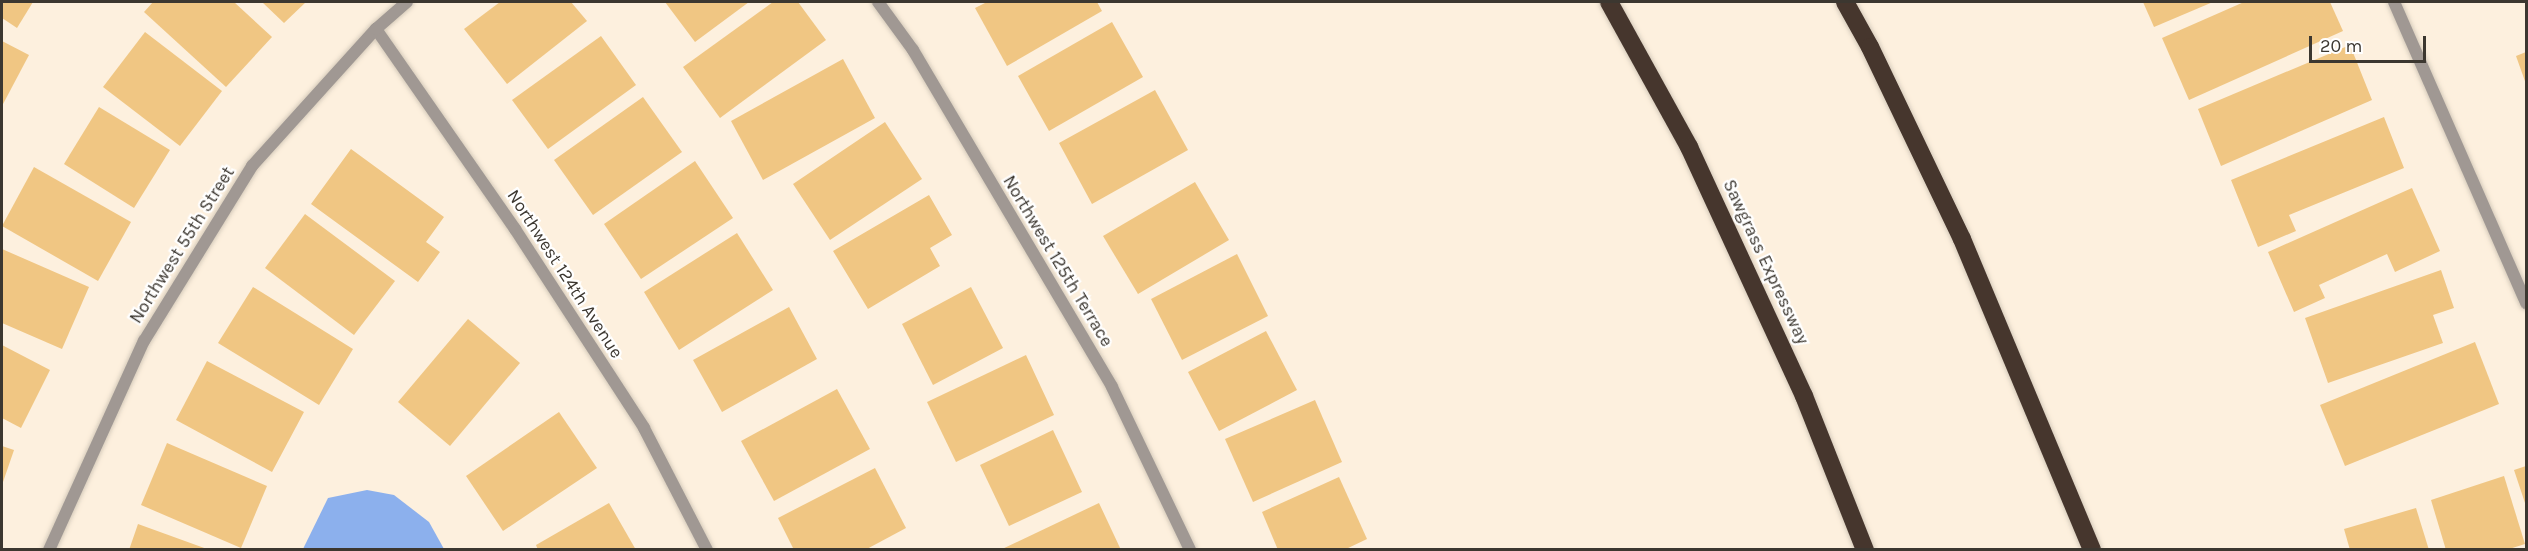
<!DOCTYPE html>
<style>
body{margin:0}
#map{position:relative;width:2528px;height:551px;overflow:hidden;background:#fdf0de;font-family:Karla,sans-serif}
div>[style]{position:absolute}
.water>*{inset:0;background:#8cb0ed}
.building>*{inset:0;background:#f0c683}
.roads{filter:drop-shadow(0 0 2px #d6cbbb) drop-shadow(0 0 2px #d6cbbb)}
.street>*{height:12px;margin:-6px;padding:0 6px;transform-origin:6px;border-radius:6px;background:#a09893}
.highway>*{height:18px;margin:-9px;padding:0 9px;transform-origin:9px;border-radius:9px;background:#46362d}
span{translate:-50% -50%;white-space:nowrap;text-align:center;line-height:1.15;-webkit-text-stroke:4.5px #fff;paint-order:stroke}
.street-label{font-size:18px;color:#3c3730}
.frame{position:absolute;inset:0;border:3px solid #3c3730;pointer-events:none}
.scale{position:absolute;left:2309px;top:36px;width:117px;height:27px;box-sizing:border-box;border:3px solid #3c3730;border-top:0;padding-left:8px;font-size:18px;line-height:21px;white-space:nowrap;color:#3c3730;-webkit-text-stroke:4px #fff;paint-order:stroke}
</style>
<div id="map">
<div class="water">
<div style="clip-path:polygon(367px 490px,394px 495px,429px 522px,444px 549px,303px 549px,328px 498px)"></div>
</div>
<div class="building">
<div style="clip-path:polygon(2px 2px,33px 2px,17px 28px,2px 18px)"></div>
<div style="clip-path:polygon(153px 2px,234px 2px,272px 37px,226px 87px,144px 12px)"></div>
<div style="clip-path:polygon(262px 2px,306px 2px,284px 23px)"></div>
<div style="clip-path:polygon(500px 2px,571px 2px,587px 21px,507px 84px,464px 29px)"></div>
<div style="clip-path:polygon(665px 2px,749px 2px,695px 42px)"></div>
<div style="clip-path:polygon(773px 2px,798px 2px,826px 40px,720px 118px,683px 67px)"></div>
<div style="clip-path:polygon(987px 2px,1097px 2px,1102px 11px,1007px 66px,975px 8px)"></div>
<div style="clip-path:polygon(2143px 2px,2213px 2px,2154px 27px)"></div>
<div style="clip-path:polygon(2244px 2px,2330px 2px,2343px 31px,2189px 100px,2162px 38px)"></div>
<div style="clip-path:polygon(1112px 22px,1143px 77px,1049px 131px,1018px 76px)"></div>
<div style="clip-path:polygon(145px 32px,222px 91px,180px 146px,103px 87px)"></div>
<div style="clip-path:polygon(601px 36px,636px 85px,548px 149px,512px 100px)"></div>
<div style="clip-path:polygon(2px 41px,29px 55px,2px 106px)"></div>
<div style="clip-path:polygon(2350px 45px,2372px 100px,2221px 166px,2198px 109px)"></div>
<div style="clip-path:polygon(2526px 52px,2526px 84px,2516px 56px)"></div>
<div style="clip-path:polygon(843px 59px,875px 118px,763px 180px,731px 121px)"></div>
<div style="clip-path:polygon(1155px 90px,1188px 150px,1092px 204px,1059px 143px)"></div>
<div style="clip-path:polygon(643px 97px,682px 152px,593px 215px,554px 160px)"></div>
<div style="clip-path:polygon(99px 107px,170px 150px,134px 208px,64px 164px)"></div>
<div style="clip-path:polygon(2384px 117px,2404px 168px,2289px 215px,2296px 231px,2258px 247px,2231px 180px)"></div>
<div style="clip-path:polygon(885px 122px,922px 179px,830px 240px,793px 184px)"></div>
<div style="clip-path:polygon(351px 149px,444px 217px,426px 242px,440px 252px,418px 282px,311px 204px)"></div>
<div style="clip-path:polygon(695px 161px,733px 218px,641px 279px,604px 224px)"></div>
<div style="clip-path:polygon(34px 167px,131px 222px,98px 281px,2px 226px)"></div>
<div style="clip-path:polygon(1195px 182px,1229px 240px,1138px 294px,1103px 236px)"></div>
<div style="clip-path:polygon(2412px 188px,2440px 251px,2395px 272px,2387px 254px,2319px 285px,2325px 298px,2294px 312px,2268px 252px)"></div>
<div style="clip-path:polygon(929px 195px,952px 235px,930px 248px,940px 266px,868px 309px,833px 251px)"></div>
<div style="clip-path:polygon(305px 214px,395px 281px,354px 335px,265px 268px)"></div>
<div style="clip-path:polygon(737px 233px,773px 290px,679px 350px,644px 292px)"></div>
<div style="clip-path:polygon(2px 249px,89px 287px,62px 349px,2px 323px)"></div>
<div style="clip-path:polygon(1237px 254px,1268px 316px,1182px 360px,1151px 299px)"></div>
<div style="clip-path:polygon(2441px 270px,2454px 308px,2433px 315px,2443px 343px,2328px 383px,2305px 318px)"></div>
<div style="clip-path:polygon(253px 287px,353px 349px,319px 405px,218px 343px)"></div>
<div style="clip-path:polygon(971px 287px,1003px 348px,933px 385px,902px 324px)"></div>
<div style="clip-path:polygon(789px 307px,817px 359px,722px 412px,693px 360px)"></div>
<div style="clip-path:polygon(468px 319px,520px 363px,450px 446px,398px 402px)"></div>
<div style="clip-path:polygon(1266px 331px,1297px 390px,1219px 431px,1188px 372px)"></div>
<div style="clip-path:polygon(2475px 342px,2499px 404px,2345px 466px,2320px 405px)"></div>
<div style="clip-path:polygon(2px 345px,50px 370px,21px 428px,2px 418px)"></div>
<div style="clip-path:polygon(1026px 355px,1054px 415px,956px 462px,927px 402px)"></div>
<div style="clip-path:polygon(207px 361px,304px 412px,272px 472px,176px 420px)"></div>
<div style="clip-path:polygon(837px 389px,870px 449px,774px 501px,741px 441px)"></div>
<div style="clip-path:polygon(1315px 400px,1342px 462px,1253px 502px,1225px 439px)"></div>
<div style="clip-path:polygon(559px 412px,597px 468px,503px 531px,466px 476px)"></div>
<div style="clip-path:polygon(1053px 430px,1082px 492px,1009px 526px,980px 465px)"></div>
<div style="clip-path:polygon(167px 443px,267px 486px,241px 548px,141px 505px)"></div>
<div style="clip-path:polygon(2px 446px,14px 450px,2px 485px)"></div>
<div style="clip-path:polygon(2526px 466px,2526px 506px,2514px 470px)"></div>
<div style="clip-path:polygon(875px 468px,906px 528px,865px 550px,794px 550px,778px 518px)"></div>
<div style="clip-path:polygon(2504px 476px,2525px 544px,2506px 550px,2446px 550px,2431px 500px)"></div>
<div style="clip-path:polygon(1339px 477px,1367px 539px,1344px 550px,1278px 550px,1262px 512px)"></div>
<div style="clip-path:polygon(609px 503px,636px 550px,538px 550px,536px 545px)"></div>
<div style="clip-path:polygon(1099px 503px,1121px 550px,1000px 550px)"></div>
<div style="clip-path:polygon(2416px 508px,2429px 550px,2350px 550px,2344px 529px)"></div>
<div style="clip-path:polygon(138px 524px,207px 549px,207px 550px,129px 550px)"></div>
</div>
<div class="roads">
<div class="street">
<div style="left:878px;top:2px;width:59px;rotate:53.9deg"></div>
<div style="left:913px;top:50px;width:391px;rotate:59.4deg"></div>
<div style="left:1112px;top:387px;width:181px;rotate:64.4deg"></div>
<div style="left:2394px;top:2px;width:329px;rotate:66.3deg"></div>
<div style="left:376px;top:29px;width:244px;rotate:55.2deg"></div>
<div style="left:515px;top:229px;width:237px;rotate:57deg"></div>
<div style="left:644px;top:428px;width:137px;rotate:62.7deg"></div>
<div style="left:49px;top:550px;width:230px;rotate:-65.6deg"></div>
<div style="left:144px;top:341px;width:206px;rotate:-58.3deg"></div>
<div style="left:252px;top:166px;width:185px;rotate:-47.9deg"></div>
<div style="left:376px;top:29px;width:41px;rotate:-41.1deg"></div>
</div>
<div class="highway">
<div style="left:1609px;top:2px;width:166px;rotate:61.1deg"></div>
<div style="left:1689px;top:147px;width:274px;rotate:65.2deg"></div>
<div style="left:1804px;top:396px;width:166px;rotate:68.4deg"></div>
<div style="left:1845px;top:2px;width:51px;rotate:60.9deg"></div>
<div style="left:1870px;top:47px;width:213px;rotate:64.4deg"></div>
<div style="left:1962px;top:239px;width:337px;rotate:67.3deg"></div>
</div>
</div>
<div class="street-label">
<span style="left:182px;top:245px;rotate:-58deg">Northwest 55th Street</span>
<span style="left:1058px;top:261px;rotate:59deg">Northwest 125th Terrace</span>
<span style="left:1766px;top:262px;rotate:65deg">Sawgrass Expressway</span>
<span style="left:565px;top:274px;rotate:57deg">Northwest 124th Avenue</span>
</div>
<div class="frame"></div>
<div class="scale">20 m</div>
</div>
